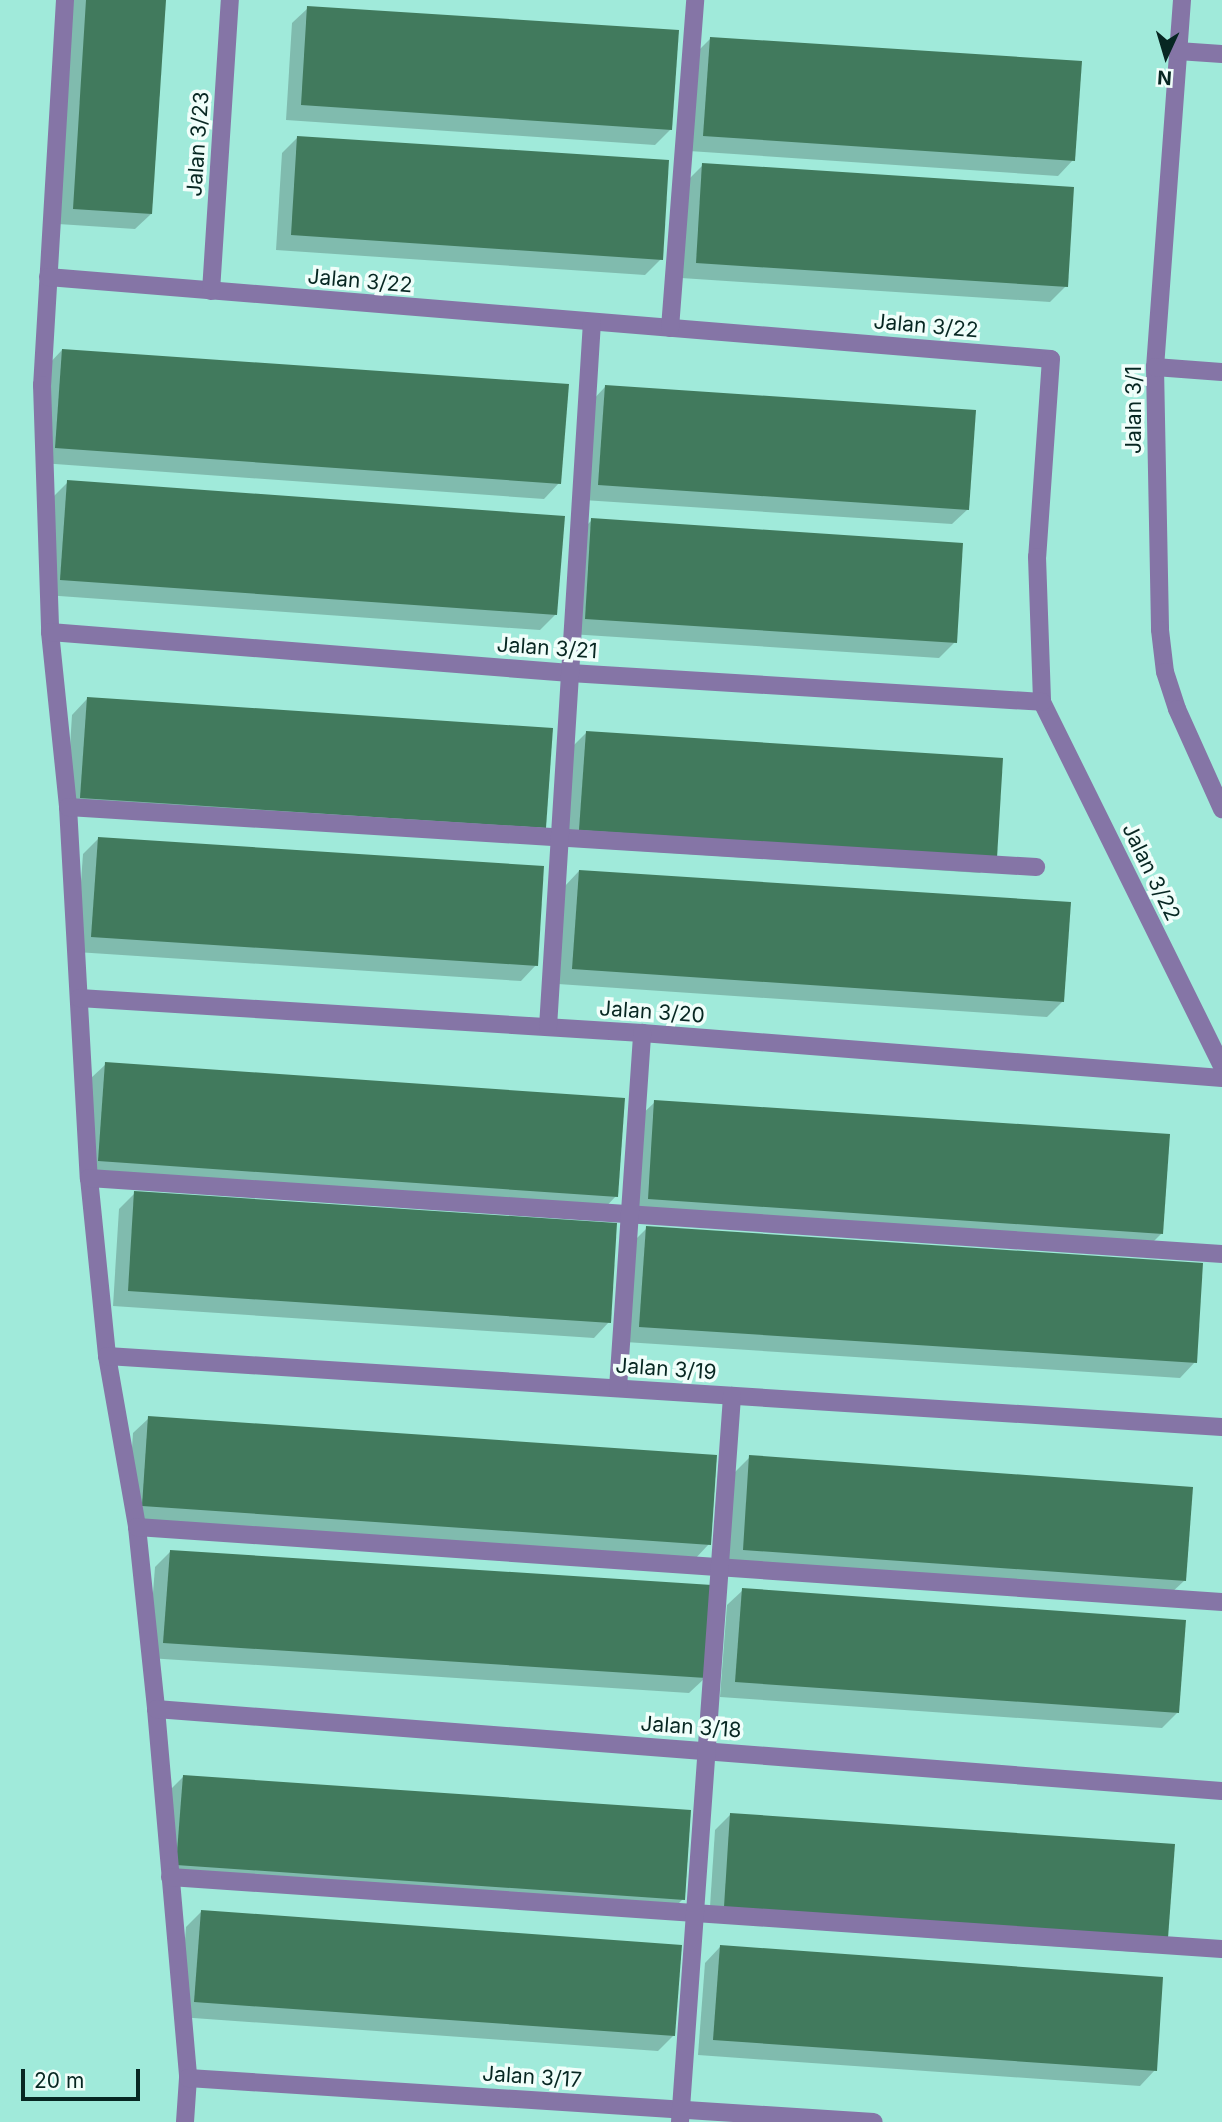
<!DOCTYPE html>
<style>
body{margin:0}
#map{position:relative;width:1222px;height:2122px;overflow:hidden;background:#a0eada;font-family:Inter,sans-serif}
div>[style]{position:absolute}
.shadow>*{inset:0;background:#0003}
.building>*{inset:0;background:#417a5d}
.minor>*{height:18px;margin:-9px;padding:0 9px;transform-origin:9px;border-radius:9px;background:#8575a6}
span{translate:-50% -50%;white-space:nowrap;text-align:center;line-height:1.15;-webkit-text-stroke:7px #f0fefa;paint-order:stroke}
.street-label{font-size:21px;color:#072722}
.north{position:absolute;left:1131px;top:21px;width:70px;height:70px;-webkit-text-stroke:5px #f0fefa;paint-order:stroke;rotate:184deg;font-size:19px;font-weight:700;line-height:28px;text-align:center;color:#072722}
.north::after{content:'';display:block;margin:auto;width:24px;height:32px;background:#072722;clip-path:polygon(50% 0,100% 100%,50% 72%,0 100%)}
.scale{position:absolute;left:21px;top:2069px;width:119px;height:32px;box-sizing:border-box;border:4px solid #072722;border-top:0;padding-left:9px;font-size:21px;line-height:24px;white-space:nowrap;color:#072722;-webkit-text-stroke:5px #f0fefa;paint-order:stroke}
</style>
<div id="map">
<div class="shadow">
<div style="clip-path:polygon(72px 0,164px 0,151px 214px,135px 229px,58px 224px)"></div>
<div style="clip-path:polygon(308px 8px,671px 129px,655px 145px,286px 120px,292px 23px)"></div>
<div style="clip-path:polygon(711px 38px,1073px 160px,1058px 176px,689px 151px,695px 54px)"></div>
<div style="clip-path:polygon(298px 137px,661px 259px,645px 275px,276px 250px,282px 153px)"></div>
<div style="clip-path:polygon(703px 165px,1066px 286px,1050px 302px,681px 278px,687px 181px)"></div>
<div style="clip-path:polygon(62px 350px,559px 483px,544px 499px,41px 463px,47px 366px)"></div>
<div style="clip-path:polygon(605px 387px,968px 509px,952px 524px,583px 500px,590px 403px)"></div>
<div style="clip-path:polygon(68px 482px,556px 614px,540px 630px,45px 595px,52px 498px)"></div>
<div style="clip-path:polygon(592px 520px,955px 642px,939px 658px,570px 634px,576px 536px)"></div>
<div style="clip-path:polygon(87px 699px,545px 827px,66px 813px,72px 715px)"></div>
<div style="clip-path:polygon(586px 733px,995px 857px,980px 873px,564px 846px,571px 748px)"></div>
<div style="clip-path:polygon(99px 838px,536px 965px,521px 981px,76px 952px,83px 854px)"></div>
<div style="clip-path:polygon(579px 871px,1063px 1001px,1047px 1017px,558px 984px,564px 887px)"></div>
<div style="clip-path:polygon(106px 1064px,616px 1196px,601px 1212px,83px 1176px,90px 1079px)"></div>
<div style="clip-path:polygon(655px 1102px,1162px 1233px,1146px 1249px,633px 1214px,639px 1117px)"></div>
<div style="clip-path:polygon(135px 1193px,609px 1322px,594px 1338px,113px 1306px,119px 1209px)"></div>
<div style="clip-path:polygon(647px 1228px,1195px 1362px,1180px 1378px,625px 1342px,631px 1244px)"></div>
<div style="clip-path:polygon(149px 1418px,709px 1544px,694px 1560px,127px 1521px,133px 1433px)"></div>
<div style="clip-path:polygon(750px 1457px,1185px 1580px,1169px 1595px,728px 1565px,734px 1473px)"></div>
<div style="clip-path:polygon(170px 1552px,705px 1678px,689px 1693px,148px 1658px,155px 1567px)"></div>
<div style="clip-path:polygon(743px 1590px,1177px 1713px,1162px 1728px,720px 1697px,727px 1605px)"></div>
<div style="clip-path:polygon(183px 1777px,683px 1899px,667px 1915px,162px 1880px,168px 1792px)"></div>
<div style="clip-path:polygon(731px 1814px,1166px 1937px,1151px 1953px,709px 1922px,715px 1830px)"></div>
<div style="clip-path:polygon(202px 1911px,674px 2035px,658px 2051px,179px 2017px,186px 1927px)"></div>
<div style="clip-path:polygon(720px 1947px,1155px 2070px,1140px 2086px,698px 2055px,705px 1963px)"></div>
</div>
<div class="building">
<div style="clip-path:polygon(86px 0,166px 0,152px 214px,73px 209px)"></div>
<div style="clip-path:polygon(307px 6px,679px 30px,672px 130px,301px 105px)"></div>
<div style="clip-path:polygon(710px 37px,1082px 61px,1075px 161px,703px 136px)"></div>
<div style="clip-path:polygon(297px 136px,669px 160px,663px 260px,291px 235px)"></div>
<div style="clip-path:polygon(702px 163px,1074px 187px,1068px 287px,696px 263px)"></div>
<div style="clip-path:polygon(62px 349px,569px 384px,561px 484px,55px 448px)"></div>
<div style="clip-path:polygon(605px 385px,976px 410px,969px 510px,598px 485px)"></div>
<div style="clip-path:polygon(67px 480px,565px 516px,557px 615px,60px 580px)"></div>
<div style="clip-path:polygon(591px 518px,963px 543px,957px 643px,585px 619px)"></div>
<div style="clip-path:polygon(87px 697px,553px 728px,546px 828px,80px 798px)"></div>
<div style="clip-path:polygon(586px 731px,1003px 758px,997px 858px,579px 830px)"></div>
<div style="clip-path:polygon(98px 837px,544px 866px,538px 966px,91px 937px)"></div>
<div style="clip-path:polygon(579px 870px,1071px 902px,1064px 1002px,572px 969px)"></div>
<div style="clip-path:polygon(105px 1062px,625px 1098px,618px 1197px,98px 1161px)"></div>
<div style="clip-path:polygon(654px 1100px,1170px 1134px,1163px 1234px,648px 1199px)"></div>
<div style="clip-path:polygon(134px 1191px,617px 1223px,611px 1323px,128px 1291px)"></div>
<div style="clip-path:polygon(646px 1226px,1203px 1263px,1197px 1363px,639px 1327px)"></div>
<div style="clip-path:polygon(148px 1416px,717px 1455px,711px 1545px,142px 1506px)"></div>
<div style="clip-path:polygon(749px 1455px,1193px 1487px,1186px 1581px,743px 1550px)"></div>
<div style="clip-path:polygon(170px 1550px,712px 1585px,706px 1678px,163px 1643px)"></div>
<div style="clip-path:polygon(742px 1588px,1186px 1620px,1179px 1713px,735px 1682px)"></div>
<div style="clip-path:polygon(183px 1775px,691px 1810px,685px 1900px,176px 1865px)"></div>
<div style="clip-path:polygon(730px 1813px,1175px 1844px,1168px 1938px,724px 1907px)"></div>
<div style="clip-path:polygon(201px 1910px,682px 1945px,675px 2036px,194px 2002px)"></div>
<div style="clip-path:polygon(720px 1945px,1163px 1977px,1157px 2071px,713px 2040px)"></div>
</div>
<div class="minor">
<div style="left:65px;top:0;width:386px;rotate:93.4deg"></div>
<div style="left:42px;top:385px;width:247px;rotate:88.1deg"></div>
<div style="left:50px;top:632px;width:176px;rotate:84.1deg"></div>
<div style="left:68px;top:807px;width:372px;rotate:86.8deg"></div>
<div style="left:89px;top:1178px;width:179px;rotate:84.2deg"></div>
<div style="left:107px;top:1356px;width:174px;rotate:80deg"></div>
<div style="left:137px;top:1527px;width:183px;rotate:84deg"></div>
<div style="left:156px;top:1709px;width:370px;rotate:85deg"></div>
<div style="left:188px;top:2078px;width:44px;rotate:93.9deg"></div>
<div style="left:1182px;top:0;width:368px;rotate:94.2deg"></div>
<div style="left:1155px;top:367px;width:263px;rotate:88.9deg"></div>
<div style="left:1160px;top:630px;width:42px;rotate:83.2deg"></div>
<div style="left:1165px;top:672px;width:39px;rotate:72deg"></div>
<div style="left:1177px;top:709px;width:110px;rotate:65.8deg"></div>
<div style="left:1178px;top:51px;width:44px;rotate:3.9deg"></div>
<div style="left:48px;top:277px;width:1006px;rotate:4.67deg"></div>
<div style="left:1051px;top:359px;width:198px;rotate:94deg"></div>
<div style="left:1037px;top:557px;width:145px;rotate:88deg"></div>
<div style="left:1042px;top:702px;width:407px;rotate:63.7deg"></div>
<div style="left:211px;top:291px;width:292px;rotate:-86.3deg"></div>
<div style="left:670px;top:328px;width:329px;rotate:-85.6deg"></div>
<div style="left:1155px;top:367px;width:67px;rotate:4.3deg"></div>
<div style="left:50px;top:632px;width:522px;rotate:4.51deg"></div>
<div style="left:570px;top:673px;width:473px;rotate:3.5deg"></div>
<div style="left:68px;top:807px;width:970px;rotate:3.55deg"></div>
<div style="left:79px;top:998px;width:564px;rotate:3.56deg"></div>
<div style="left:642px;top:1033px;width:582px;rotate:4.44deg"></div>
<div style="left:548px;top:1027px;width:706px;rotate:-86.43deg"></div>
<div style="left:89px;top:1178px;width:1136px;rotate:3.84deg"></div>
<div style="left:107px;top:1356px;width:1117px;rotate:3.64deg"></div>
<div style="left:618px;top:1388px;width:356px;rotate:-86.1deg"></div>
<div style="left:137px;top:1527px;width:1088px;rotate:3.95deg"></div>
<div style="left:156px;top:1709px;width:1069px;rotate:4.4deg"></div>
<div style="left:170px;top:1877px;width:1054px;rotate:3.92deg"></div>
<div style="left:188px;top:2078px;width:687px;rotate:3.67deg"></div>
<div style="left:680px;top:2122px;width:728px;rotate:-85.9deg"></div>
</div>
<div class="street-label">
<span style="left:198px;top:144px;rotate:-86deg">Jalan 3/23</span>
<span style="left:360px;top:281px;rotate:5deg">Jalan 3/22</span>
<span style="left:926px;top:326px;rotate:5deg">Jalan 3/22</span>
<span style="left:1134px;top:410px;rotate:-90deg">Jalan 3/1</span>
<span style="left:547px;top:648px;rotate:4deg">Jalan 3/21</span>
<span style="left:1151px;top:872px;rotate:64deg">Jalan 3/22</span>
<span style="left:652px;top:1012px;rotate:4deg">Jalan 3/20</span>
<span style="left:666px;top:1369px;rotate:4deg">Jalan 3/19</span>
<span style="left:691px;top:1727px;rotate:4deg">Jalan 3/18</span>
<span style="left:532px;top:2077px;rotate:4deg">Jalan 3/17</span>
</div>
<div class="north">N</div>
<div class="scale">20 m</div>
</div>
